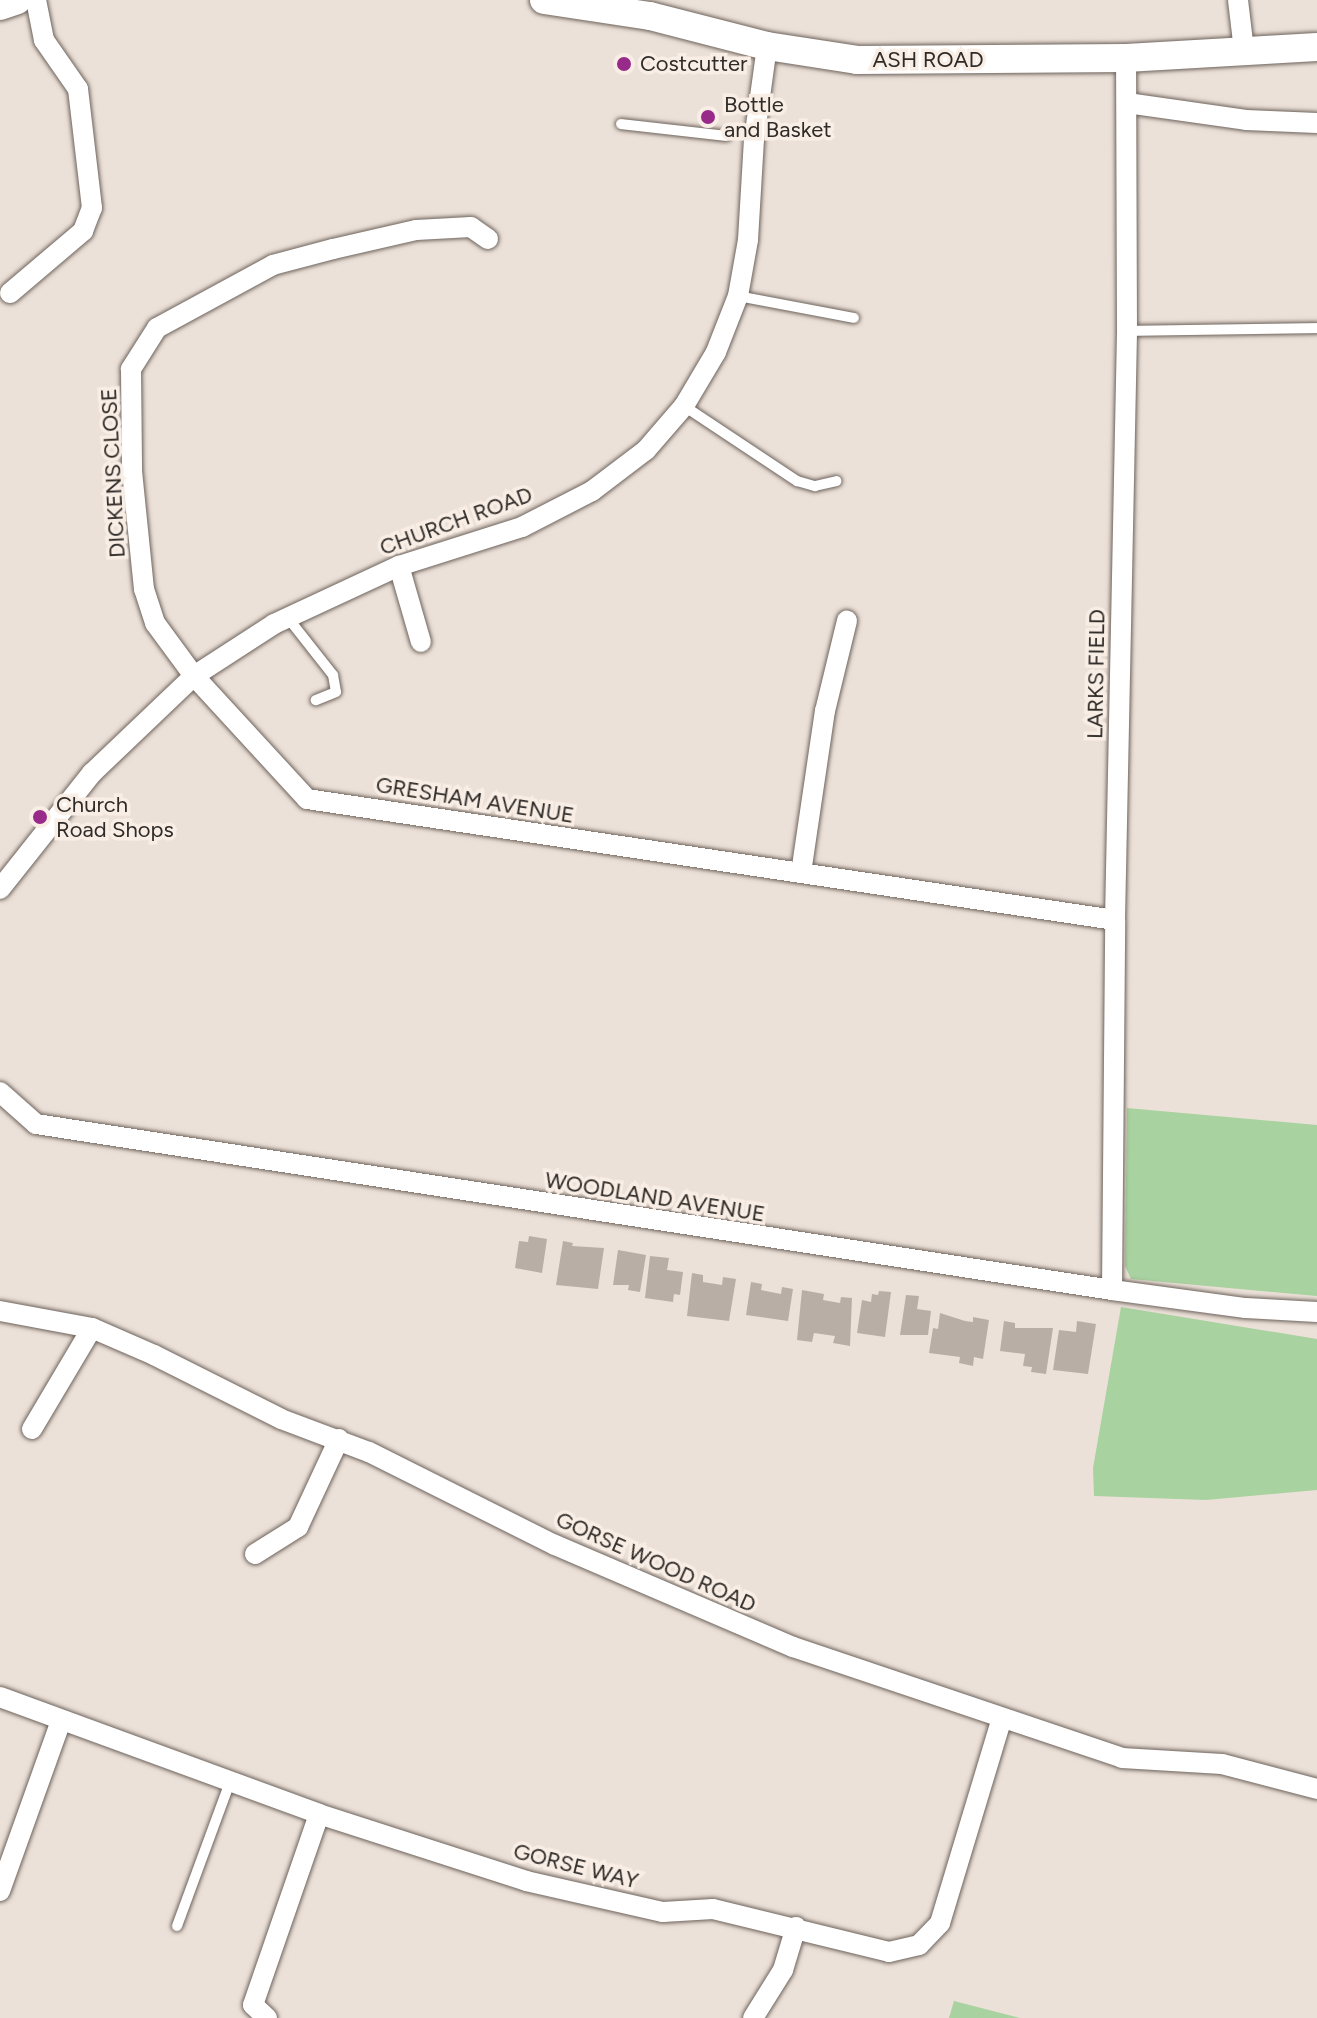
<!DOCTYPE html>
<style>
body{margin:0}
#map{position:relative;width:1317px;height:2018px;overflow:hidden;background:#ece1d8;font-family:Figtree,sans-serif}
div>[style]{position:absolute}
.green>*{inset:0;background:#a8d29f}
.building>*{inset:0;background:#b9aea6}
.roads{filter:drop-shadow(0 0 2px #6d635c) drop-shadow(0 0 2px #6d635c)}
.lane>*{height:10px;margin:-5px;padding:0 5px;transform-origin:5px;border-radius:5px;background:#fff}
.street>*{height:20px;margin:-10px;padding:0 10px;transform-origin:10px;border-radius:10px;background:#fff}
.secondary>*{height:28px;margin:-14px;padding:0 14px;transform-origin:14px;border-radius:14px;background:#fff}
.dots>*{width:22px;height:22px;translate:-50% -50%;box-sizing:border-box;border:4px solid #f9eee5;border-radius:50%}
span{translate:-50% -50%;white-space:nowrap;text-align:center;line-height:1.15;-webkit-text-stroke:7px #f9eee5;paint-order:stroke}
.street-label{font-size:22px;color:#2f2b28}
.poi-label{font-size:22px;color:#2f2b28}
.left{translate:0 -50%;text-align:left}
</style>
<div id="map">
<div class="green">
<div style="clip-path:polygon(1127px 1108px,1317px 1125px,1317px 1296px,1131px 1279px,1125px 1266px)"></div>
<div style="clip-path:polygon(1121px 1307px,1317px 1339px,1317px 1490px,1206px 1500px,1094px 1496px,1093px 1468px)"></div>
<div style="clip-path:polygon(954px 2001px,1020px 2018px,949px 2018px)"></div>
</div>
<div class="building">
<div style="clip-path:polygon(529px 1236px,547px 1239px,542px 1273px,515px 1268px,519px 1241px,528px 1242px)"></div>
<div style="clip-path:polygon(563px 1241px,573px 1243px,572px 1246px,604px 1248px,598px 1289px,556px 1285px)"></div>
<div style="clip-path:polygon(618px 1250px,646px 1255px,640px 1292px,628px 1290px,629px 1285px,613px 1285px)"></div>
<div style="clip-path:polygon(650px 1256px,669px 1258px,667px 1270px,683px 1272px,680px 1295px,674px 1294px,673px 1302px,645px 1298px)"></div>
<div style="clip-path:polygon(692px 1273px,703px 1275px,703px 1282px,722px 1285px,723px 1277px,736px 1279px,729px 1321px,687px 1316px)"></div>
<div style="clip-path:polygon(751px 1282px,762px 1284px,761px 1290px,781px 1294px,782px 1287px,793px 1289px,788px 1321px,746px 1315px)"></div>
<div style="clip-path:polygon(802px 1290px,824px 1294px,823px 1300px,840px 1303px,841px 1297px,852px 1298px,850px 1346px,833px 1343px,835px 1336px,814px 1333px,812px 1342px,797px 1340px)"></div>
<div style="clip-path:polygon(879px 1291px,891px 1292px,885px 1337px,857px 1333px,862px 1300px,871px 1302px,872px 1294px,878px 1295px)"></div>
<div style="clip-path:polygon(906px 1295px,919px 1296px,917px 1309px,931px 1311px,928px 1335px,900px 1335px)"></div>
<div style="clip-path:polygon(940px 1313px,965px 1321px,973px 1322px,973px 1317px,989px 1320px,983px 1359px,974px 1357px,973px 1366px,959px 1363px,960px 1357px,929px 1353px,933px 1328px,938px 1329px)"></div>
<div style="clip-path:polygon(1004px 1321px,1015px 1323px,1015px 1328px,1053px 1328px,1046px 1374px,1031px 1372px,1032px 1367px,1023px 1366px,1025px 1354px,1000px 1351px)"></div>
<div style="clip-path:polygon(1077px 1321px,1096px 1324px,1088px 1374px,1053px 1370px,1059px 1330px,1076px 1332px)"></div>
</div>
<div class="roads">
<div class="lane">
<div style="left:621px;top:124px;width:106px;rotate:6.5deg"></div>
<div style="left:738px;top:296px;width:118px;rotate:10.7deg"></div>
<div style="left:1127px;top:331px;width:190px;rotate:-0.9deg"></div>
<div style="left:684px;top:406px;width:136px;rotate:33.6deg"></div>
<div style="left:797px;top:481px;width:19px;rotate:16deg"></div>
<div style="left:815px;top:486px;width:22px;rotate:-13deg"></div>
<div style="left:288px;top:618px;width:73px;rotate:51.7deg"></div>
<div style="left:333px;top:675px;width:17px;rotate:80deg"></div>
<div style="left:336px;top:692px;width:22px;rotate:158deg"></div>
<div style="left:177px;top:1926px;width:153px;rotate:-69.8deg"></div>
</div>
<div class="street">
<div style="left:1238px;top:0;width:50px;rotate:83.2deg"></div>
<div style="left:1127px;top:103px;width:120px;rotate:8.1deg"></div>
<div style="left:1246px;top:120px;width:71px;rotate:2.4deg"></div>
<div style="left:488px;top:239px;width:21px;rotate:-145deg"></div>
<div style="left:471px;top:227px;width:55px;rotate:176.9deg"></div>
<div style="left:416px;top:230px;width:85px;rotate:167.1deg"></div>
<div style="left:333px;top:249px;width:62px;rotate:165.1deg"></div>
<div style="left:273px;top:265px;width:132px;rotate:151.5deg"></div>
<div style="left:157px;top:328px;width:49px;rotate:122.4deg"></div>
<div style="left:131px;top:369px;width:102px;rotate:89.4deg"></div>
<div style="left:132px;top:471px;width:119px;rotate:84.2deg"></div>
<div style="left:144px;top:589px;width:36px;rotate:72deg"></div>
<div style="left:155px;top:623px;width:66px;rotate:53.7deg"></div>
<div style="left:194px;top:676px;width:167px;rotate:47.4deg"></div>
<div style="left:307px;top:799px;width:817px;rotate:8.52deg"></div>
<div style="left:10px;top:293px;width:96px;rotate:-40.3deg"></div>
<div style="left:83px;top:231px;width:25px;rotate:-69deg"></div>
<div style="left:92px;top:208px;width:120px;rotate:-96.7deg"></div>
<div style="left:78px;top:89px;width:60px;rotate:-124.8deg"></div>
<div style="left:44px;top:40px;width:41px;rotate:-101.3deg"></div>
<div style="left:399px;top:566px;width:79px;rotate:73.9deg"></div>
<div style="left:801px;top:873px;width:164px;rotate:-81.6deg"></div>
<div style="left:825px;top:711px;width:93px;rotate:-76.3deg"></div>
<div style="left:0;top:889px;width:148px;rotate:-51.6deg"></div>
<div style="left:92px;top:773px;width:141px;rotate:-43.6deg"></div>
<div style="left:194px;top:676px;width:95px;rotate:-33deg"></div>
<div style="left:274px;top:624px;width:138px;rotate:-24.9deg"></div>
<div style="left:399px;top:566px;width:129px;rotate:-17.6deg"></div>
<div style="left:522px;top:527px;width:79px;rotate:-27.2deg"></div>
<div style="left:592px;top:491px;width:68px;rotate:-37.2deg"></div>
<div style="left:646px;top:450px;width:58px;rotate:-49.2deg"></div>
<div style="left:684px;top:406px;width:63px;rotate:-59.3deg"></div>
<div style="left:716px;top:352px;width:60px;rotate:-68.6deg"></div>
<div style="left:738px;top:296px;width:57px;rotate:-79.9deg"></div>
<div style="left:748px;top:240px;width:100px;rotate:-86.6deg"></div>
<div style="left:754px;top:140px;width:95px;rotate:-82.1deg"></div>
<div style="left:0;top:1092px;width:48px;rotate:41.6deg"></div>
<div style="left:36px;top:1124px;width:1089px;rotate:8.77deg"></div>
<div style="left:1112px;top:1290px;width:135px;rotate:7.7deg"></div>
<div style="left:1246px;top:1308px;width:71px;rotate:3.2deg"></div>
<div style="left:1112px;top:1290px;width:370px;rotate:-89.5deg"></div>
<div style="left:1115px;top:920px;width:589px;rotate:-88.83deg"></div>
<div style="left:1127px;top:331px;width:273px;rotate:-90.2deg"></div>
<div style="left:0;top:1311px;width:94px;rotate:10.5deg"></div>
<div style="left:92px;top:1328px;width:68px;rotate:23.5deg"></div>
<div style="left:154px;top:1355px;width:142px;rotate:26.7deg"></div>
<div style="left:281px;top:1419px;width:94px;rotate:20.6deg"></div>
<div style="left:369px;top:1452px;width:208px;rotate:26.6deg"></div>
<div style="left:555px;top:1545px;width:259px;rotate:23.2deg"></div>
<div style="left:793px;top:1647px;width:347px;rotate:18.6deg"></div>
<div style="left:1122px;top:1758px;width:100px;rotate:3.4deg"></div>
<div style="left:1222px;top:1764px;width:98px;rotate:14.7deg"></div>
<div style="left:32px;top:1429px;width:117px;rotate:-59.3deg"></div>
<div style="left:255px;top:1554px;width:51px;rotate:-32.1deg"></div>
<div style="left:298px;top:1527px;width:97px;rotate:-65deg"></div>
<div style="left:0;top:1697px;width:340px;rotate:20.1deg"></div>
<div style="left:319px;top:1814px;width:218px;rotate:17.9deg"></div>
<div style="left:526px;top:1881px;width:140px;rotate:12.8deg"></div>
<div style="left:663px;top:1912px;width:50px;rotate:-3.4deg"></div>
<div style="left:713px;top:1909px;width:181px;rotate:13.7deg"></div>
<div style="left:889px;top:1952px;width:31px;rotate:-13deg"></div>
<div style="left:919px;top:1945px;width:30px;rotate:-46deg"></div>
<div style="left:940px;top:1923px;width:214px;rotate:-73.2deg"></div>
<div style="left:0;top:1891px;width:181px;rotate:-70.3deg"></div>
<div style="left:267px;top:2018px;width:19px;rotate:-137deg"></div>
<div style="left:253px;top:2005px;width:202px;rotate:-70.9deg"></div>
<div style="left:753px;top:2018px;width:57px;rotate:-58deg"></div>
<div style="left:783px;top:1970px;width:45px;rotate:-73.2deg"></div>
</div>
<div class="secondary">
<div style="left:544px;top:0;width:107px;rotate:8.6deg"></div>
<div style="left:650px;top:16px;width:121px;rotate:14.4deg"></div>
<div style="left:767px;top:46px;width:91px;rotate:8.8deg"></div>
<div style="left:857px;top:60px;width:269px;rotate:-0.4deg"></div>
<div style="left:1126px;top:58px;width:191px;rotate:-3.3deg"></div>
<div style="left:0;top:6px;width:18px;rotate:-19deg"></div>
</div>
</div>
<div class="dots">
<div style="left:624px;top:64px;background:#982a8a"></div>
<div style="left:708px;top:117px;background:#982a8a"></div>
<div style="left:40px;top:817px;background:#982a8a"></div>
</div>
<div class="street-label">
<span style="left:928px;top:60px">ASH ROAD</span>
<span style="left:113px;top:473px;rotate:-93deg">DICKENS CLOSE</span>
<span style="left:456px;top:521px;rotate:-20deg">CHURCH ROAD</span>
<span style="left:1096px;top:674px;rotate:-89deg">LARKS FIELD</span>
<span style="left:475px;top:800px;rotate:9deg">GRESHAM AVENUE</span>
<span style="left:655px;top:1197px;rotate:9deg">WOODLAND AVENUE</span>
<span style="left:656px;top:1562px;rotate:24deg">GORSE WOOD ROAD</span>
<span style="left:576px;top:1866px;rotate:14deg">GORSE WAY</span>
</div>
<div class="poi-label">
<span class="left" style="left:640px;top:64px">Costcutter</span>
<span class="left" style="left:724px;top:117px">Bottle<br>and Basket</span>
<span class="left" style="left:56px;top:817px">Church<br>Road Shops</span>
</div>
</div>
